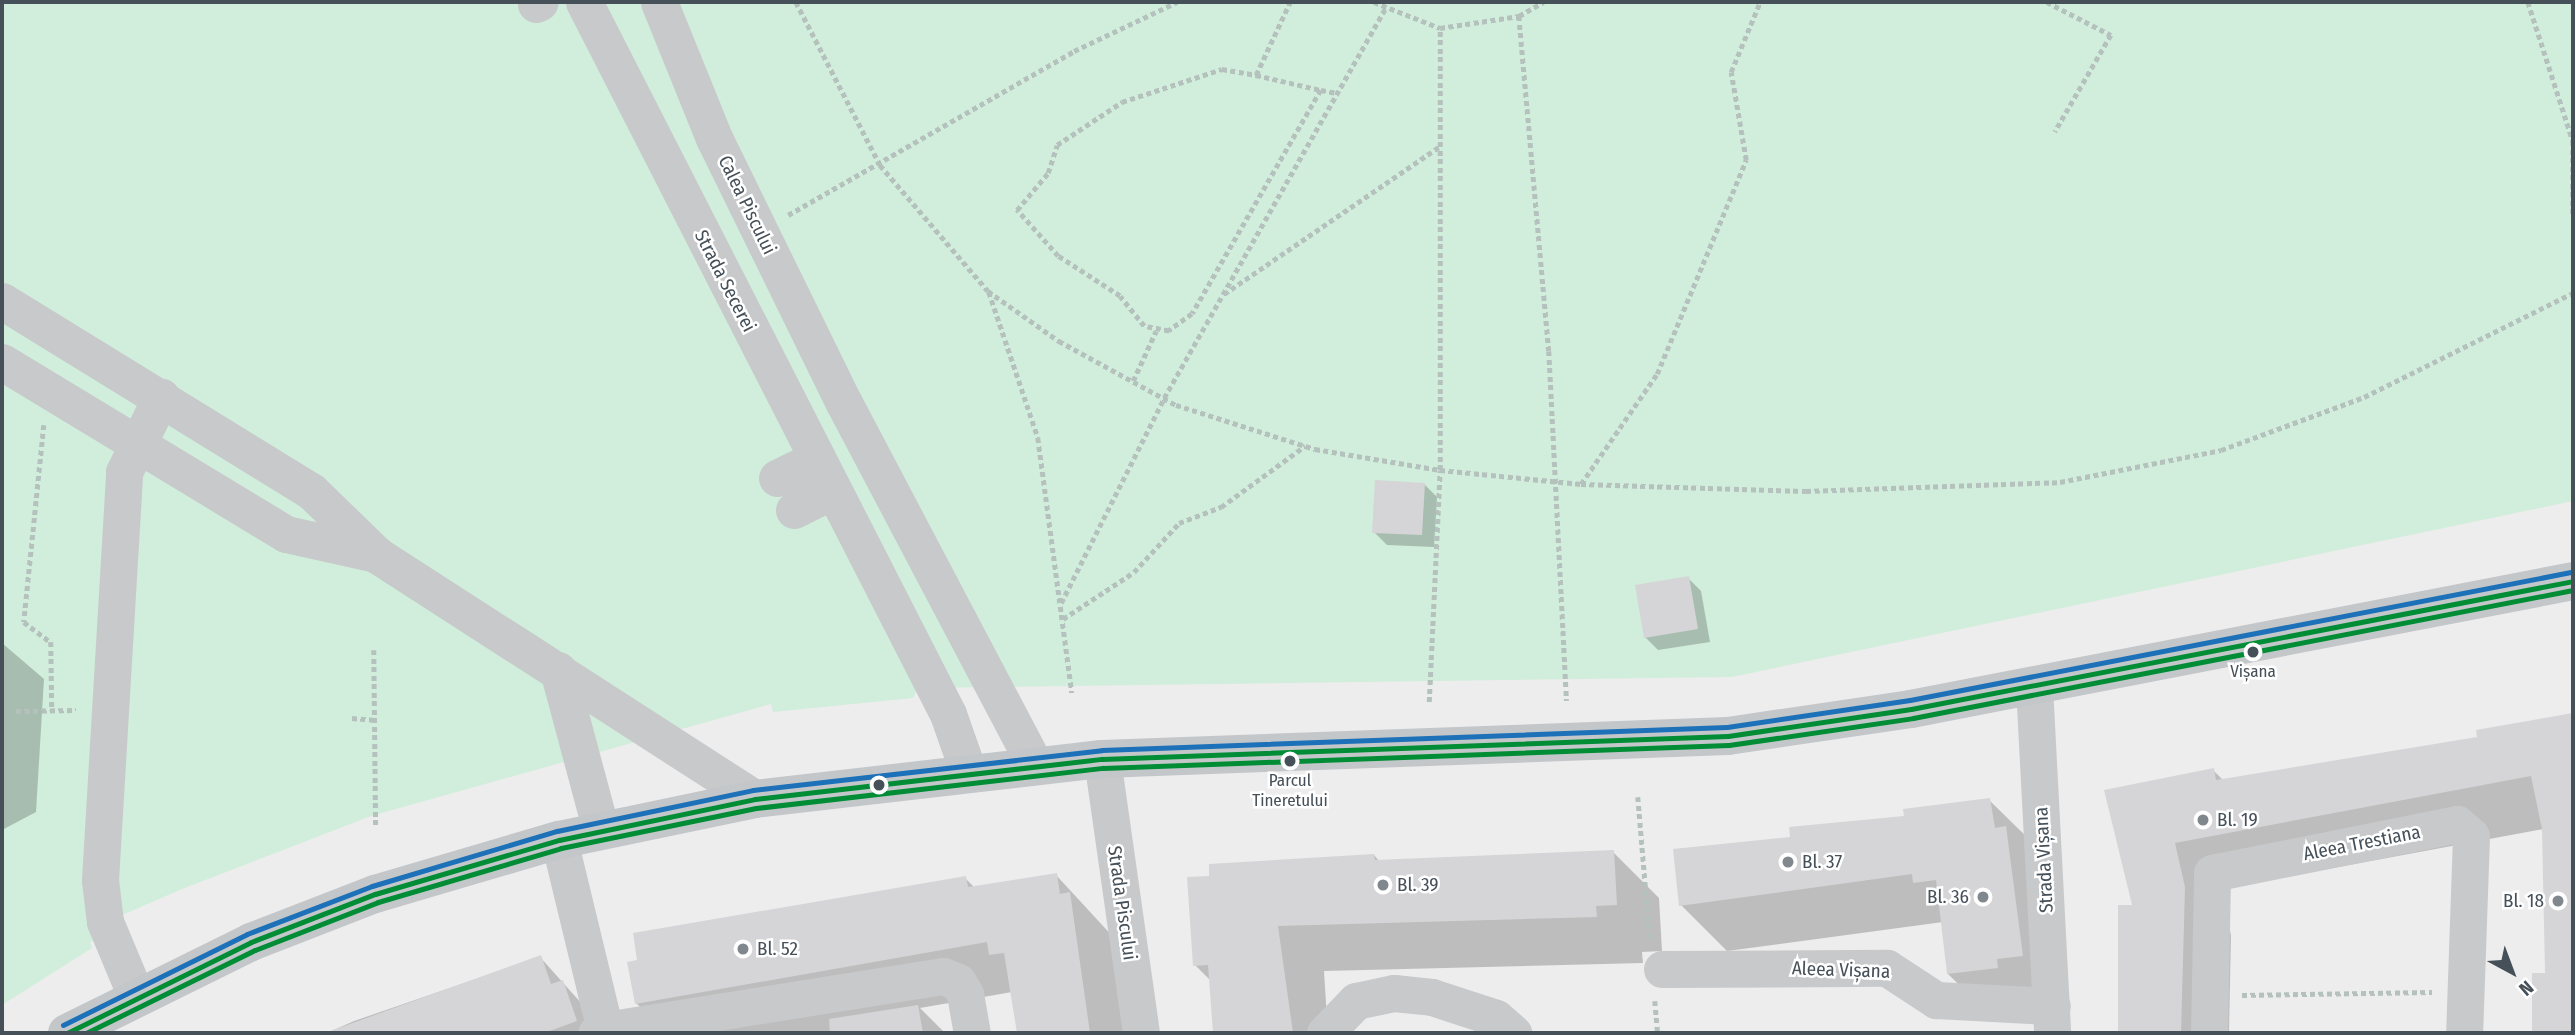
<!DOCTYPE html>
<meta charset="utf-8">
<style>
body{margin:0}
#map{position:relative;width:2575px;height:1035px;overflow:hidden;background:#eeeded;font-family:"Fira Sans Condensed",sans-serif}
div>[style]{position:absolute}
.green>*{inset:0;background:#d1eddb}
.shadow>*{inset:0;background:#0003}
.building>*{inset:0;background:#d5d5d7}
.path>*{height:4.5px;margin-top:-2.25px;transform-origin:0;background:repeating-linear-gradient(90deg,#b5c1bd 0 5px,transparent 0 8.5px)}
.minor>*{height:37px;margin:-18.5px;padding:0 18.5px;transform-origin:18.5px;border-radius:18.5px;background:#c7c9cb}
.major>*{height:38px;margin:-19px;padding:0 19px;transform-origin:19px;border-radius:19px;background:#c3c7ca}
.bus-1>*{height:5px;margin:-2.5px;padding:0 2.5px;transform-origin:2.5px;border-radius:2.5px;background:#008d36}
.bus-2>*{height:5px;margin:-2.5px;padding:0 2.5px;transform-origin:2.5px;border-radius:2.5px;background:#008d36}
.bus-3>*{height:5px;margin:-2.5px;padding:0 2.5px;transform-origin:2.5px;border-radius:2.5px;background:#1d71b8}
.dots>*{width:19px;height:19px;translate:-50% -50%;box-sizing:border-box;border:4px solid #fff;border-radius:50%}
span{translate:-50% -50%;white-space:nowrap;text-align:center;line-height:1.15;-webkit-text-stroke:5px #fff;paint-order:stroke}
.bus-label{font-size:17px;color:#455059}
.street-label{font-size:19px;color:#455059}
.poi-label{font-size:19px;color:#455059}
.left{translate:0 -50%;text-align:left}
.right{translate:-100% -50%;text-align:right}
.frame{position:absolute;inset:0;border:4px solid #455059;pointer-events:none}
.north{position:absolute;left:2477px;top:937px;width:70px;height:70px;-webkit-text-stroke:5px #fff;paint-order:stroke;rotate:139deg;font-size:19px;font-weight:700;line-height:28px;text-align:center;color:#455059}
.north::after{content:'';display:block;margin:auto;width:24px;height:32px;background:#455059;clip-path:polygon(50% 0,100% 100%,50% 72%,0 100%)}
</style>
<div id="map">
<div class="green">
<div style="clip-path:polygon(2px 2px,2573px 2px,2573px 501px,1732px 677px,918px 688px,913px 698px,773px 712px,771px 704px,371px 816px,182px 889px,95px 927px,102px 936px,90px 942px,92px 948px,2px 1005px)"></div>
</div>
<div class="shadow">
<div style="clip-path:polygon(1424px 484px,1437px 497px,1434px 547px,1387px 545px,1374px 532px)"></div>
<div style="clip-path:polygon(1688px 578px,1701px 591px,1710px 642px,1658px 650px,1645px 637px)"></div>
<div style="clip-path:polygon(2px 643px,44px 679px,36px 812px,2px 830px)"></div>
<div style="clip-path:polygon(2573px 715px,2573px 1033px,2534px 1033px,2533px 975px,2547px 974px,2544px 829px,2220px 889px,2231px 935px,2229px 1033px,2120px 1033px,2120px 906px,2135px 906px,2213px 770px,2223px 780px,2479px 738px,2478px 732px)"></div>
<div style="clip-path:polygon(1989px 800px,2036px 846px,2068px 1002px,1995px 1020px,1948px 974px,1943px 922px,1727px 951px,1681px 905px,1791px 838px)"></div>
<div style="clip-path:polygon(1613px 852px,1659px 898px,1662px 951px,1642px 952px,1643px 963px,1324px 971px,1327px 1019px,1336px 1033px,1215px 1033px,1211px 981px,1195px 965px,1374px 855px,1379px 861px)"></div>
<div style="clip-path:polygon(1056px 875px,1116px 940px,1130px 1033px,1019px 1033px,1012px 992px,920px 1008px,945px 1033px,667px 1033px,636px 1003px,965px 878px,975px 888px)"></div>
<div style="clip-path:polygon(540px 957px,608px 1033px,327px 1033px,354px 1021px)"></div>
<div style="clip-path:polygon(2421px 1031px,2423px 1033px,2332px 1033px)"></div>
</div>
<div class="building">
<div style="clip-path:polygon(1375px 480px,1425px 483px,1422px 535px,1372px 533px)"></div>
<div style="clip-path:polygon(1689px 576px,1698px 629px,1644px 638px,1635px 585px)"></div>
<div style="clip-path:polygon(2573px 713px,2573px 1033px,2532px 1033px,2532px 973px,2545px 973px,2542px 829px,2531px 776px,2175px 843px,2185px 887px,2181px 1033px,2118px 1033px,2118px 905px,2132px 905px,2104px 790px,2214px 768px,2216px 780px,2477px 737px,2476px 730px)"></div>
<div style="clip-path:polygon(1990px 798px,1995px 828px,2006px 826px,2023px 956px,1997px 959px,1998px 968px,1947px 974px,1936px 880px,1913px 883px,1912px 874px,1679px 906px,1673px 849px,1790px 837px,1789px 827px,1904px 816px,1903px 809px)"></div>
<div style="clip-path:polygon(1614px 850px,1617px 905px,1596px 906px,1597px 917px,1278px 926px,1293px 1033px,1213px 1033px,1208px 965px,1193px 966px,1187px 877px,1209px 876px,1209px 864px,1374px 854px,1375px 860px)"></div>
<div style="clip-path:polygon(1057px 873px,1060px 894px,1070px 892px,1090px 1033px,1017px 1033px,1004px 953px,989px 955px,987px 942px,635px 1004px,627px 962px,637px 960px,633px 933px,966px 876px,968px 887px)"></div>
<div style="clip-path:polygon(541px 955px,551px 984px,563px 980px,577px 1021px,544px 1033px,325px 1033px)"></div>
<div style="clip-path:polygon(918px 1005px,923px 1033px,830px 1033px,829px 1019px)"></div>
</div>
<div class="path">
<div style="left:796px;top:2px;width:183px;rotate:62.7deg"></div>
<div style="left:880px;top:165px;width:166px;rotate:49.4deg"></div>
<div style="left:988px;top:291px;width:87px;rotate:35.2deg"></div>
<div style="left:1059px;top:341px;width:133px;rotate:28.7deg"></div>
<div style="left:1176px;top:405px;width:146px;rotate:17.6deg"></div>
<div style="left:1315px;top:449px;width:127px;rotate:9.5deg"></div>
<div style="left:1440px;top:470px;width:142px;rotate:5.7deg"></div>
<div style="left:1581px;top:484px;width:225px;rotate:1.8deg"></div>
<div style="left:1806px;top:491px;width:254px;rotate:-2deg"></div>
<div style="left:2060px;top:482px;width:164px;rotate:-11.2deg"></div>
<div style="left:2221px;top:450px;width:153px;rotate:-20.3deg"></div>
<div style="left:2364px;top:397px;width:233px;rotate:-26.5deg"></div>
<div style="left:1374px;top:2px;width:71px;rotate:21.5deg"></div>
<div style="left:1440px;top:28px;width:80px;rotate:-8.6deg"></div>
<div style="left:1519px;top:16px;width:28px;rotate:-30deg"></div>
<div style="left:2047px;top:2px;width:72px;rotate:27.3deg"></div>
<div style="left:2111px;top:35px;width:112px;rotate:120deg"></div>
<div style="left:2528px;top:2px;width:146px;rotate:72.1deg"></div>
<div style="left:2573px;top:141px;width:75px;rotate:90deg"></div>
<div style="left:1519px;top:16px;width:336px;rotate:84.9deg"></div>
<div style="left:1549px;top:351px;width:350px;rotate:87.1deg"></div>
<div style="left:1256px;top:75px;width:81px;rotate:-65deg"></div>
<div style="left:1321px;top:90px;width:258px;rotate:119.9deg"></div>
<div style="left:1192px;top:314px;width:29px;rotate:144deg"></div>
<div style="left:1169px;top:331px;width:25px;rotate:-169deg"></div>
<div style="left:1144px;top:326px;width:38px;rotate:-129deg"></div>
<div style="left:1120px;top:296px;width:74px;rotate:-147.2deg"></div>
<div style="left:1058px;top:256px;width:62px;rotate:-131.7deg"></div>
<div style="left:1017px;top:210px;width:48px;rotate:-50deg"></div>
<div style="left:1048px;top:173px;width:29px;rotate:-72deg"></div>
<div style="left:1057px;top:145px;width:78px;rotate:-33.5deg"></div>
<div style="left:1122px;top:102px;width:105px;rotate:-18.3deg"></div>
<div style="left:1222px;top:69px;width:35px;rotate:10deg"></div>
<div style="left:1256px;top:75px;width:67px;rotate:13deg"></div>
<div style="left:1321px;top:90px;width:16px;rotate:11deg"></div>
<div style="left:788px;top:215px;width:330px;rotate:-29.8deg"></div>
<div style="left:1074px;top:51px;width:114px;rotate:-25.4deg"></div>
<div style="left:989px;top:292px;width:154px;rotate:71.4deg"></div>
<div style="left:1038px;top:438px;width:257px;rotate:82.4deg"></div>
<div style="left:1224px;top:294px;width:260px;rotate:-34.4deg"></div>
<div style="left:1133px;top:381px;width:55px;rotate:-65.3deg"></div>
<div style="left:44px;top:425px;width:198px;rotate:95.8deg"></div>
<div style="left:24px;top:622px;width:34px;rotate:37deg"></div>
<div style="left:51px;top:642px;width:69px;rotate:89.2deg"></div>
<div style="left:1581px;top:484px;width:134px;rotate:-55.4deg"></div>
<div style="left:1657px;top:374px;width:232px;rotate:-67.4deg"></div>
<div style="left:1746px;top:160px;width:89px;rotate:-99.7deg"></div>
<div style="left:1731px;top:72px;width:76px;rotate:-67.5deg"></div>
<div style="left:1061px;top:603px;width:229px;rotate:-63.3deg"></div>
<div style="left:1164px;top:398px;width:449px;rotate:-60.4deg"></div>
<div style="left:1063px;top:619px;width:85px;rotate:-33.5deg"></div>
<div style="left:1134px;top:572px;width:67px;rotate:-47.4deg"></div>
<div style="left:1179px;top:523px;width:45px;rotate:-20.9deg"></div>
<div style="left:1221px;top:507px;width:104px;rotate:-36deg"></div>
<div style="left:374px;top:650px;width:177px;rotate:89.4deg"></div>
<div style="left:1429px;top:702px;width:232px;rotate:-87.3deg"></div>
<div style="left:1440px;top:470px;width:442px;rotate:-90deg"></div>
<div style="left:16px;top:711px;width:60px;rotate:-1deg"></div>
<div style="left:352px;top:718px;width:21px;rotate:5deg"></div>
<div style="left:1638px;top:797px;width:144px;rotate:85.2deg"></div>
<div style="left:2242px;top:995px;width:190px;rotate:-0.9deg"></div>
<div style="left:1655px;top:1001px;width:32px;rotate:85deg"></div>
</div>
<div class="minor">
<div style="left:584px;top:2px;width:800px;rotate:62.92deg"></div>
<div style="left:948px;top:714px;width:60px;rotate:70.7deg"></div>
<div style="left:659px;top:2px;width:147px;rotate:68deg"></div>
<div style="left:714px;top:138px;width:295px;rotate:63.9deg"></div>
<div style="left:844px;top:403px;width:408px;rotate:62.2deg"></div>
<div style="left:536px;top:4px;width:4px;rotate:-27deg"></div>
<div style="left:2px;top:301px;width:363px;rotate:31.6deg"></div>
<div style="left:311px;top:491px;width:92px;rotate:44.1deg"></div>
<div style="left:377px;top:555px;width:450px;rotate:32.8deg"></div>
<div style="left:2px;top:362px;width:332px;rotate:31.2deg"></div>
<div style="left:286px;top:534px;width:92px;rotate:12.5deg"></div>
<div style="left:777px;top:478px;width:43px;rotate:-26deg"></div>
<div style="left:794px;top:510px;width:42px;rotate:-26.6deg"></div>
<div style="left:558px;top:670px;width:166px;rotate:75deg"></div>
<div style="left:2034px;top:686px;width:347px;rotate:87deg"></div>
<div style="left:1102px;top:759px;width:277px;rotate:81.9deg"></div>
<div style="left:559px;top:840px;width:195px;rotate:76.4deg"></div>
<div style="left:605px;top:1030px;width:9px;rotate:162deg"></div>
<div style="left:1662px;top:969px;width:225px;rotate:-0.3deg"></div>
<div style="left:1887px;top:968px;width:59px;rotate:33.1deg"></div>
<div style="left:1936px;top:1000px;width:116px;rotate:3deg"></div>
<div style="left:136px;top:996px;width:80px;rotate:-112.7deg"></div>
<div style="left:105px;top:922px;width:42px;rotate:-96.8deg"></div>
<div style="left:100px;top:880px;width:409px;rotate:-86.6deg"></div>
<div style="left:124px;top:472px;width:84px;rotate:-63.7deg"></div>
<div style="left:605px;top:1030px;width:342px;rotate:-9.1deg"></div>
<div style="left:943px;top:976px;width:16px;rotate:22deg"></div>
<div style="left:958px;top:982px;width:14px;rotate:60deg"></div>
<div style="left:965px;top:994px;width:40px;rotate:80deg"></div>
<div style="left:1325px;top:1033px;width:45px;rotate:-45.9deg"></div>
<div style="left:1356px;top:1001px;width:39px;rotate:-12deg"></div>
<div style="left:1394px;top:993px;width:38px;rotate:6deg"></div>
<div style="left:1432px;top:997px;width:67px;rotate:18.2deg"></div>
<div style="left:1496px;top:1018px;width:23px;rotate:41deg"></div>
<div style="left:2209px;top:1033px;width:160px;rotate:-88.9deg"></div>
<div style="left:2212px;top:873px;width:250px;rotate:-11.3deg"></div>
<div style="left:2457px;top:824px;width:18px;rotate:41deg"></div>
<div style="left:2471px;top:836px;width:197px;rotate:92deg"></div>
</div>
<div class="major">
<div style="left:67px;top:1033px;width:205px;rotate:-26.3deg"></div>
<div style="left:251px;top:942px;width:133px;rotate:-21.2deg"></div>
<div style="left:375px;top:894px;width:192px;rotate:-16.4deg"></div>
<div style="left:559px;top:840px;width:200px;rotate:-11.8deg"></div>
<div style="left:755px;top:799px;width:349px;rotate:-6.6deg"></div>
<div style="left:1102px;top:759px;width:626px;rotate:-2.1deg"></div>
<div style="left:1728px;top:736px;width:185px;rotate:-8.4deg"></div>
<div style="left:1911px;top:709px;width:674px;rotate:-10.94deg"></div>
</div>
<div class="bus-1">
<div style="left:67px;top:1033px;width:205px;rotate:-26.3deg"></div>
<div style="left:251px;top:942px;width:133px;rotate:-21.2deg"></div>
<div style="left:375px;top:894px;width:192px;rotate:-16.4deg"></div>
<div style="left:559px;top:840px;width:200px;rotate:-11.8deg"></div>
<div style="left:755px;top:799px;width:349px;rotate:-6.6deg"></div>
<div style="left:1102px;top:759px;width:626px;rotate:-2.1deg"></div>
<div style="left:1728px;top:736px;width:185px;rotate:-8.4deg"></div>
<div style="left:1911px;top:709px;width:674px;rotate:-10.94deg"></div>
</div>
<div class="bus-2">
<div style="left:86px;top:1033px;width:188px;rotate:-26.2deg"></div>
<div style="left:255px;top:950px;width:132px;rotate:-21.3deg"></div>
<div style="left:378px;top:902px;width:191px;rotate:-16.4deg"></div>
<div style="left:561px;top:848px;width:199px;rotate:-11.6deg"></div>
<div style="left:756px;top:808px;width:349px;rotate:-6.6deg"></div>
<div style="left:1103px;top:768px;width:626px;rotate:-2.1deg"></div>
<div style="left:1729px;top:745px;width:186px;rotate:-8.3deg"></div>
<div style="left:1913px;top:718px;width:672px;rotate:-10.98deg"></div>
</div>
<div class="bus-3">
<div style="left:63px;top:1025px;width:205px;rotate:-26.3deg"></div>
<div style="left:247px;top:934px;width:134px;rotate:-21deg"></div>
<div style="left:372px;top:886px;width:193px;rotate:-16.6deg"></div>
<div style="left:557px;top:831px;width:200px;rotate:-11.8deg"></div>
<div style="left:753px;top:790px;width:351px;rotate:-6.5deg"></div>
<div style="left:1102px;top:750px;width:625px;rotate:-2.11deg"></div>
<div style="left:1727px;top:727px;width:185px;rotate:-8.4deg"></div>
<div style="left:1910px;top:700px;width:673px;rotate:-10.96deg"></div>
</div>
<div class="dots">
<div style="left:2253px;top:652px;background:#455059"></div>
<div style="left:1290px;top:761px;background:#455059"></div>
<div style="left:879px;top:785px;background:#455059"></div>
<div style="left:2203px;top:820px;background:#80878d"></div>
<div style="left:1788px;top:862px;background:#80878d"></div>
<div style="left:1383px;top:885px;background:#80878d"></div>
<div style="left:1983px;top:897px;background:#80878d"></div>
<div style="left:2558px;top:901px;background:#80878d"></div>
<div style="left:743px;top:949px;background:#80878d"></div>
</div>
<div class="bus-label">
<span style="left:2253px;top:672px">Vișana</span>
<span style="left:1290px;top:791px">Parcul<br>Tineretului</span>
</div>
<div class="street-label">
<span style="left:747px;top:205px;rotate:64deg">Calea Piscului</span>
<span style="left:725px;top:281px;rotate:63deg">Strada Secerei</span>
<span style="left:2362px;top:843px;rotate:-11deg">Aleea Trestiana</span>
<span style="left:2044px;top:860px;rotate:-93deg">Strada Vișana</span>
<span style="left:1122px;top:903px;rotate:82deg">Strada Piscului</span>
<span style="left:1841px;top:970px;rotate:2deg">Aleea Vișana</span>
</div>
<div class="poi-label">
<span class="left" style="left:2217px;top:820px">Bl. 19</span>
<span class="left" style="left:1802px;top:862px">Bl. 37</span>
<span class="left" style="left:1397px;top:885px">Bl. 39</span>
<span class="right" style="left:1969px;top:897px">Bl. 36</span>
<span class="right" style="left:2544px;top:901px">Bl. 18</span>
<span class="left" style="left:757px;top:949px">Bl. 52</span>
</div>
<div class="frame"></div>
<div class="north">N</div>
</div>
